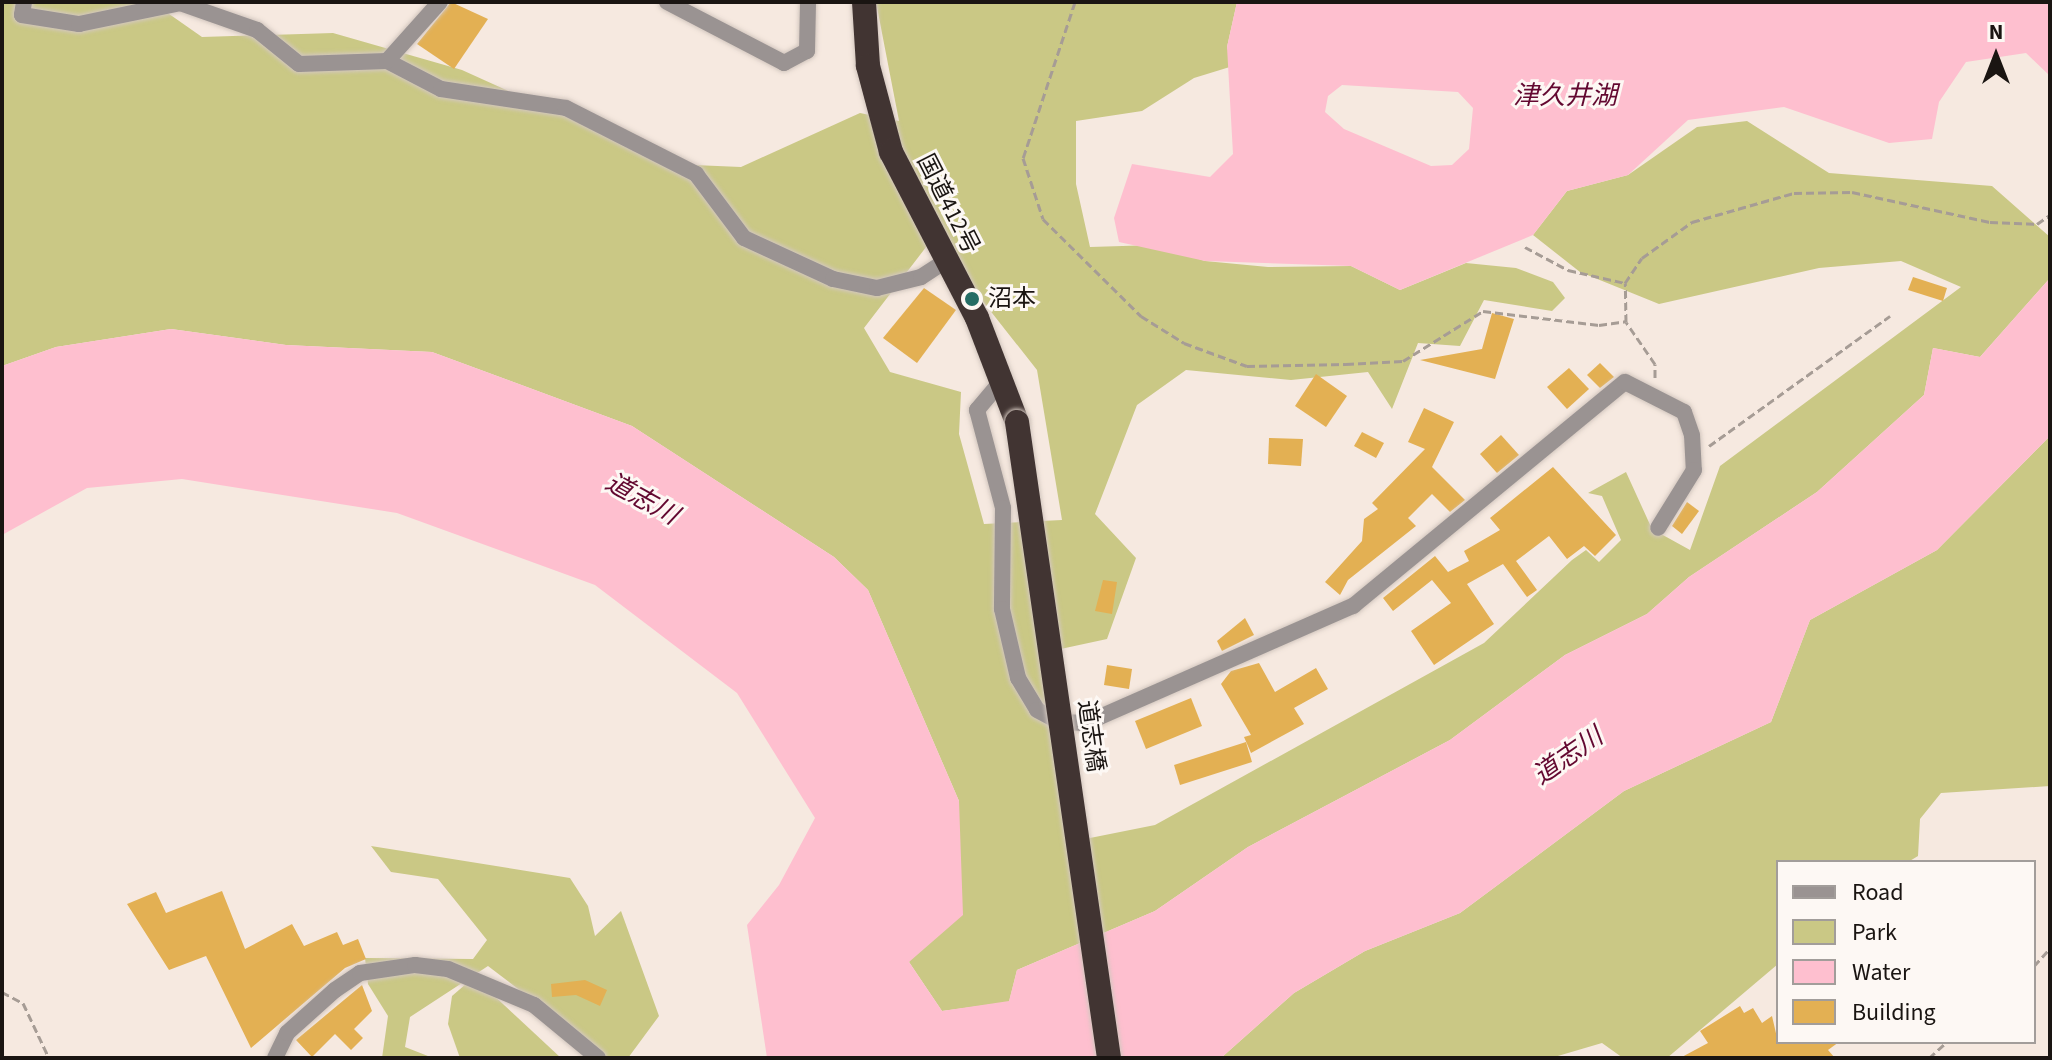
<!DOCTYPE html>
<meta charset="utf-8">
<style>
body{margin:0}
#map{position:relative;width:2052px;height:1060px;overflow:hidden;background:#f6e9e0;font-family:"Source Sans 3","Noto Sans JP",sans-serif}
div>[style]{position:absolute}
.green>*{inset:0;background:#cac885}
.water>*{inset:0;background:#febfcf}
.building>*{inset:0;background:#e3b053}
.path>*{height:3px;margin-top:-1.5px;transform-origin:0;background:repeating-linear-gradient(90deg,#a69c95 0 8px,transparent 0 12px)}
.roads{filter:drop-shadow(0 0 2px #d3c7bf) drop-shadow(0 0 2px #d3c7bf)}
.minor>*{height:16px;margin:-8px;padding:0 8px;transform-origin:8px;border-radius:8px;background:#9a9392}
.highway>*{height:24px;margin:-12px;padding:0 12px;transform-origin:12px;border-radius:12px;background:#413432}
.bridges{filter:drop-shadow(0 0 2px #d3c7bf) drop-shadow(0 0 2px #d3c7bf)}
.highway-bridge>*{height:24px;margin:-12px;padding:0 12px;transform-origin:12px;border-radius:12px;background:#413432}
.dots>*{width:22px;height:22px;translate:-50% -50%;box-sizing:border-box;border:4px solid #fdf8f4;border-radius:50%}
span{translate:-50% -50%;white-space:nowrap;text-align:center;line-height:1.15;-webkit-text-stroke:6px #fdf8f4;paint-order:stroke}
.street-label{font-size:24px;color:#1a1512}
.poi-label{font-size:24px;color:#1a1512}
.left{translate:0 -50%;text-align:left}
.water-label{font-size:26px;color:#630830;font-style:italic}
.frame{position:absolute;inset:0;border:4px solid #1a1512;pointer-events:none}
.legend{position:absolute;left:1776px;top:860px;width:260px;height:184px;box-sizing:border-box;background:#fdf8f4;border:2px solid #a29d9a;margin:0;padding:10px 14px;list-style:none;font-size:24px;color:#1a1512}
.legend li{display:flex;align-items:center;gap:16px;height:40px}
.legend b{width:40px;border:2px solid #a29d9a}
.north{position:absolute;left:1956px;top:16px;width:80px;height:80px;-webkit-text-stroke:6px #fdf8f4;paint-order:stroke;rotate:0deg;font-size:22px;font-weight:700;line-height:32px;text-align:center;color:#1a1512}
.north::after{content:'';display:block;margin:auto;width:28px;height:36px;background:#1a1512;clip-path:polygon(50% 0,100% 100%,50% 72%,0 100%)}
</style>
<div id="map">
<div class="green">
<div style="clip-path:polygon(evenodd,2px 2px,152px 2px,202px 37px,333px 33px,462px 70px,670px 164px,741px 167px,860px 113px,899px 121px,876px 2px,1237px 2px,1227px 47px,1233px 66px,1194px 78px,1142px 111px,1076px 121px,1076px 184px,1090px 247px,1155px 245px,1205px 261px,1268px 267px,1351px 266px,1400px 290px,1466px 263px,1516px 268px,1553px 282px,1565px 298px,1552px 311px,1484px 300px,1460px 346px,1418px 343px,1392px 409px,1368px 372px,1291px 380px,1186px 370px,1137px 405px,1095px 514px,1136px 558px,1107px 639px,1042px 653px,1085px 839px,1155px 825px,1484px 643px,1572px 560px,1586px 550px,1599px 562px,1621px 540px,1602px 496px,1588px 493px,1626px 472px,1652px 529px,1690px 550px,1720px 466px,1961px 287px,1901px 261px,1819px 268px,1659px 304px,1580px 272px,1533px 235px,1567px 191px,1628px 175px,1697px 127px,1747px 121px,1829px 173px,1992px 186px,2050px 237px,2050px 278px,1980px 357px,1933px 348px,1924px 395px,1817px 492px,1689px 577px,1647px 614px,1565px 655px,1450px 740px,1248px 847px,1155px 911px,1017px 970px,1009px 1002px,942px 1011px,909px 962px,959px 801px,868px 590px,834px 557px,632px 426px,432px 352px,286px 345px,171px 329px,56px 347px,2px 366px,2px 2px,933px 238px,1037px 370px,1062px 520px,984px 524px,959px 434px,961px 392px,890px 372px,864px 328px,933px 238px)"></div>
<div style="clip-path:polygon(2050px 436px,2050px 786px,1941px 793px,1920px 819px,1918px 856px,1908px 862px,1778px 862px,1778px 964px,1667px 1058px,1623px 1058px,1602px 1043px,1551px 1058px,1221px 1058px,1294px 993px,1365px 951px,1460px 913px,1624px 791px,1771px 722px,1810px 620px,1937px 550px)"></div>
<div style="clip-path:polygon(371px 846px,570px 878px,588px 906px,595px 936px,621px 911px,659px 1016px,628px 1058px,608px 1058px,488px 966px,410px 1017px,405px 1047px,433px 1058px,382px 1058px,388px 1016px,368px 984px,365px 958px,473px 959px,487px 940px,438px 879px,391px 872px)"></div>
<div style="clip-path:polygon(474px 977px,561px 1058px,460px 1058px,448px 1024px,452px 996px)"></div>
</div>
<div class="water">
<div style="clip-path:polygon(evenodd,1237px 2px,2050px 2px,2050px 76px,2026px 53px,1966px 62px,1939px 102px,1932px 139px,1889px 143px,1784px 107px,1688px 120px,1628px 175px,1567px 191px,1533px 235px,1400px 290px,1351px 266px,1205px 261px,1119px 242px,1114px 218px,1132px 164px,1210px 177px,1233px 154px,1227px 47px,1237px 2px,1342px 85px,1458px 92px,1473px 108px,1469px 149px,1452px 165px,1431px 166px,1344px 129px,1325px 112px,1328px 96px,1342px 85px)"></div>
<div style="clip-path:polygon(2050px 278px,2050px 436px,1937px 550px,1810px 620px,1771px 722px,1624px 791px,1460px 913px,1365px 951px,1294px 993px,1221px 1058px,767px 1058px,747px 925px,779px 885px,815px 818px,737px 693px,595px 585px,397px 513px,182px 479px,87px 488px,2px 535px,2px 366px,56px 347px,171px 329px,286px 345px,432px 352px,632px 426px,834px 557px,868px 590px,959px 801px,963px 915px,909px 962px,942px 1011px,1009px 1001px,1017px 970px,1155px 911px,1248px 847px,1450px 740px,1565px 655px,1647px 614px,1689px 577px,1817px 492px,1924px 395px,1933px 348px,1980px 357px)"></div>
</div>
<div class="building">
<div style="clip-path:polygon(451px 2px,488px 19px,454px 69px,417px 44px)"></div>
<div style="clip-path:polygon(1913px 277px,1947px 288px,1943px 301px,1908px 290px)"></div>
<div style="clip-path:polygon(924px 288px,956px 310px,917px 363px,883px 338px)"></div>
<div style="clip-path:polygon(1492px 313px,1514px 319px,1495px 379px,1420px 360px,1482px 349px)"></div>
<div style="clip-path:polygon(1600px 363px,1614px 377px,1600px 388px,1587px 375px)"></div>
<div style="clip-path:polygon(1569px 368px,1589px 389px,1567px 409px,1547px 387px)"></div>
<div style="clip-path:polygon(1316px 374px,1347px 396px,1326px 427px,1295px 406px)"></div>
<div style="clip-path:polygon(1424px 408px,1454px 422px,1432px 467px,1465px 500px,1450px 512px,1432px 494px,1408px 518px,1416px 526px,1348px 580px,1340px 595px,1325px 582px,1362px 541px,1364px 519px,1378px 509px,1372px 503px,1425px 449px,1408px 442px)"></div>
<div style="clip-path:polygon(1362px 432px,1384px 443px,1376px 458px,1354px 446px)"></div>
<div style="clip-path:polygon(1501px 435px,1519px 455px,1497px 473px,1480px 454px)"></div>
<div style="clip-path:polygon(1269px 438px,1303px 439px,1301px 466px,1268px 464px)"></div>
<div style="clip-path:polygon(1553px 467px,1616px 535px,1595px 556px,1584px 546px,1567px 559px,1549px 536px,1516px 561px,1537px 590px,1527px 597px,1503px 564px,1467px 584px,1494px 624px,1434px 665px,1411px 631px,1451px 603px,1432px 580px,1393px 611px,1383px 598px,1435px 556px,1448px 572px,1469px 561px,1464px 551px,1500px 530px,1490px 518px)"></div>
<div style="clip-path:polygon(1687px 502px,1699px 511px,1682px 534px,1672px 526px)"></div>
<div style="clip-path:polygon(1103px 580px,1117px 582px,1112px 614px,1095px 611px)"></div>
<div style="clip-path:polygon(1245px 618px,1254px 635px,1222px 651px,1217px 641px)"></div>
<div style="clip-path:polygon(1259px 663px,1275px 692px,1316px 668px,1328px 689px,1294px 708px,1304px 724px,1251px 753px,1244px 737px,1251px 735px,1221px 684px,1231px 671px)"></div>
<div style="clip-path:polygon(1107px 665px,1132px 669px,1129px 689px,1104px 685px)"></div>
<div style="clip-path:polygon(1191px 698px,1202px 726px,1146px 749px,1135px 721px)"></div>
<div style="clip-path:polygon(1246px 742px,1252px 762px,1180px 785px,1174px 765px)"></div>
<div style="clip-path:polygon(222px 891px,245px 949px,292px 924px,304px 946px,337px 932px,343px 945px,358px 939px,366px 959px,345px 968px,251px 1048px,206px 956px,169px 970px,127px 904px,156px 892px,166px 913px)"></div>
<div style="clip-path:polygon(585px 980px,607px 990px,600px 1006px,576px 995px,552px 997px,551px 984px)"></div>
<div style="clip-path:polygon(362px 985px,372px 1011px,354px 1029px,363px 1038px,351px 1050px,335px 1034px,312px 1057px,296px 1040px)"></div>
<div style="clip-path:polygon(1740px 1006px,1744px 1013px,1753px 1008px,1762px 1023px,1772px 1016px,1778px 1042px,1839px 1042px,1828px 1050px,1835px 1058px,1680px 1058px,1708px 1043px,1700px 1031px)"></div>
</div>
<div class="path">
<div style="left:1075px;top:2px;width:164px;rotate:108.4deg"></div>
<div style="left:1023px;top:158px;width:64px;rotate:71.8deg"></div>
<div style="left:1043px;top:219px;width:138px;rotate:44.7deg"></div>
<div style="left:1141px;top:316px;width:51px;rotate:32.1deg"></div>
<div style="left:1184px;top:343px;width:67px;rotate:20.1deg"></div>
<div style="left:1247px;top:366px;width:99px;rotate:-1.2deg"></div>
<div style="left:1346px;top:364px;width:57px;rotate:-3deg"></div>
<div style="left:1403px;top:361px;width:94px;rotate:-32deg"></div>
<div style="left:1483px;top:311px;width:117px;rotate:6.9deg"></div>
<div style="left:1599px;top:325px;width:27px;rotate:-8deg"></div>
<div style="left:1525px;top:247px;width:49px;rotate:28.1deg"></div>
<div style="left:1568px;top:270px;width:58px;rotate:12.8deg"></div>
<div style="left:1655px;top:378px;width:14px;rotate:-90deg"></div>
<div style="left:1655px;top:364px;width:51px;rotate:-124.6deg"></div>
<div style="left:1626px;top:322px;width:39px;rotate:-91deg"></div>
<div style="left:1625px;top:283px;width:30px;rotate:-56deg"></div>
<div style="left:1642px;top:258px;width:62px;rotate:-35.8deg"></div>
<div style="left:1692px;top:222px;width:106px;rotate:-15.9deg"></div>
<div style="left:1794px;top:193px;width:58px;rotate:-1deg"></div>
<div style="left:1852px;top:192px;width:141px;rotate:12.3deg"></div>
<div style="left:1990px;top:222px;width:47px;rotate:2.4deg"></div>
<div style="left:2037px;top:224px;width:16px;rotate:-35deg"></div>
<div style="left:1709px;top:446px;width:223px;rotate:-35.7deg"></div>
<div style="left:2034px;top:966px;width:24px;rotate:-48deg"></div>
<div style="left:2px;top:992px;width:24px;rotate:28deg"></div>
<div style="left:23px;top:1003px;width:61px;rotate:64.7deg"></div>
<div style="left:1929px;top:1058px;width:24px;rotate:-42deg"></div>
</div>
<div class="roads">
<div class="minor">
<div style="left:24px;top:2px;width:13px;rotate:99deg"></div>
<div style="left:22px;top:15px;width:58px;rotate:9deg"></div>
<div style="left:79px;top:24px;width:103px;rotate:-11.7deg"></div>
<div style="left:180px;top:3px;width:82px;rotate:19.3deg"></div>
<div style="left:257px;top:30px;width:54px;rotate:39deg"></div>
<div style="left:299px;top:64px;width:88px;rotate:-2deg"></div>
<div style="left:387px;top:61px;width:61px;rotate:27.4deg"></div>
<div style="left:441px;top:89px;width:126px;rotate:8.6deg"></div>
<div style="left:566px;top:108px;width:146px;rotate:26.9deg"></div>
<div style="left:696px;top:174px;width:80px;rotate:53.1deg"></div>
<div style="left:744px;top:238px;width:98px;rotate:24.7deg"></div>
<div style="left:833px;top:279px;width:45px;rotate:11.6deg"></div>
<div style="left:877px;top:288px;width:45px;rotate:-14deg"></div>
<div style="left:921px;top:277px;width:30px;rotate:-33deg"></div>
<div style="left:667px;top:2px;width:132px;rotate:27.5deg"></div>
<div style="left:784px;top:63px;width:26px;rotate:-28deg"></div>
<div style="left:807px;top:51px;width:49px;rotate:-88.8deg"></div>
<div style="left:387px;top:61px;width:79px;rotate:-48.1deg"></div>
<div style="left:1004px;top:378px;width:42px;rotate:130.2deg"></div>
<div style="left:977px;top:410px;width:101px;rotate:75.1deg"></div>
<div style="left:1003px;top:508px;width:101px;rotate:90.6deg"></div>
<div style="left:1002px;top:609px;width:71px;rotate:76.9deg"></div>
<div style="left:1018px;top:678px;width:37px;rotate:59deg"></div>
<div style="left:1037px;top:710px;width:26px;rotate:28deg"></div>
<div style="left:1060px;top:722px;width:26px;rotate:2deg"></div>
<div style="left:1086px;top:723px;width:292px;rotate:-23.7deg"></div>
<div style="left:1353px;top:606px;width:352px;rotate:-39.5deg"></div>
<div style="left:1625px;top:382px;width:66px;rotate:27deg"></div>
<div style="left:1684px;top:412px;width:24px;rotate:71deg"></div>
<div style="left:1692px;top:435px;width:35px;rotate:87deg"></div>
<div style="left:1694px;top:470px;width:68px;rotate:121.8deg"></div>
<div style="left:275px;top:1058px;width:28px;rotate:-64deg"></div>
<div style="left:287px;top:1033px;width:64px;rotate:-41.9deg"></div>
<div style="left:335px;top:990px;width:30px;rotate:-34deg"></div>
<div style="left:360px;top:973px;width:56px;rotate:-8.3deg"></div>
<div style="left:415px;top:965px;width:33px;rotate:7deg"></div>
<div style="left:448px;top:969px;width:93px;rotate:22.7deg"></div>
<div style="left:534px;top:1005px;width:83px;rotate:39.6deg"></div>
</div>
<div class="highway">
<div style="left:864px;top:2px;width:64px;rotate:86.4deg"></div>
<div style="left:868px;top:66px;width:89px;rotate:75deg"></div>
<div style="left:891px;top:152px;width:187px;rotate:62.6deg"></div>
<div style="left:977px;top:318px;width:111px;rotate:69deg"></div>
</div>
</div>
<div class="bridges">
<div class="highway-bridge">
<div style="left:1017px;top:422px;width:643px;rotate:81.77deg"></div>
</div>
</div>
<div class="dots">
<div style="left:972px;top:299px;background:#256d65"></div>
</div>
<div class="street-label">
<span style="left:948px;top:204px;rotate:63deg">国道412号</span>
<span style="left:1091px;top:736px;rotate:82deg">道志橋</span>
</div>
<div class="poi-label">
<span class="left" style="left:988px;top:299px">沼本</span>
</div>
<div class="water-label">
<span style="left:1565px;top:96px">津久井湖</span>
<span style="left:642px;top:499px;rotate:29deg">道志川</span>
<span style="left:1568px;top:756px;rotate:-35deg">道志川</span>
</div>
<div class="frame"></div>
<ul class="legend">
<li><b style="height:10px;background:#9a9392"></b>Road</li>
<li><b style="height:22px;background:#cac885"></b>Park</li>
<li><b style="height:22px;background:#febfcf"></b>Water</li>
<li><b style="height:22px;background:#e3b053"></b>Building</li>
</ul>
<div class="north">N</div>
</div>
